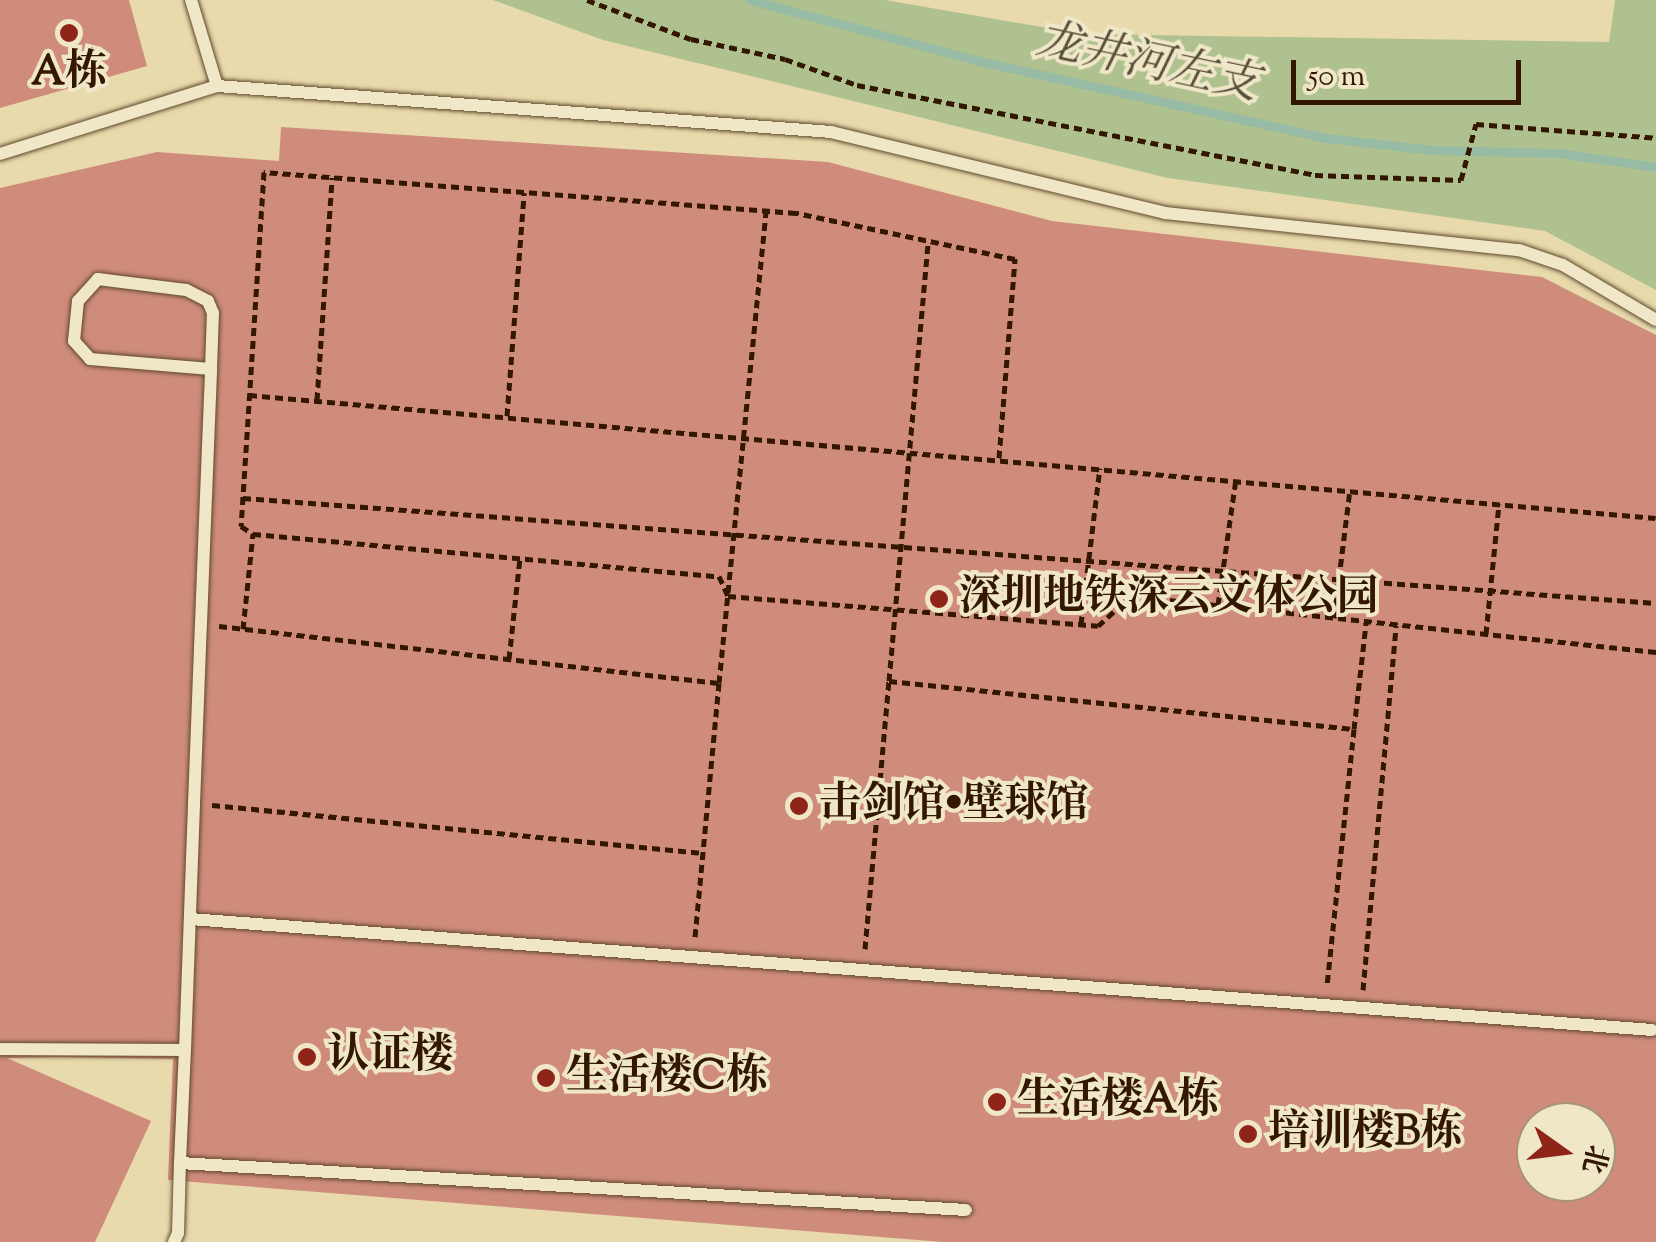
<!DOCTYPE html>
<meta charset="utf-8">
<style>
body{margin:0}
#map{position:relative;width:1656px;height:1242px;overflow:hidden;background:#e8daac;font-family:"Sorts Mill Goudy","Noto Serif SC",serif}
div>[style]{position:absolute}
.green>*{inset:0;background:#afc18e}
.stream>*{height:9px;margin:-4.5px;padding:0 4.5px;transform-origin:4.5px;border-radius:4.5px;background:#98bba6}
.building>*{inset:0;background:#cf8c7b}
.path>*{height:5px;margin-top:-2.5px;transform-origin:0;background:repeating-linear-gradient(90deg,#331700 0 8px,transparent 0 13px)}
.roads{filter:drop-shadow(0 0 2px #60482b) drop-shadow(0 0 2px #60482b)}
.lane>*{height:12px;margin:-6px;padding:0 6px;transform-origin:6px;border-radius:6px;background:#f0e7c9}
.dots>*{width:28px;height:28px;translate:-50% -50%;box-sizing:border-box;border:5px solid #f0e7c9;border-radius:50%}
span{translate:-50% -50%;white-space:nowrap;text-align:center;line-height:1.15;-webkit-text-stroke:8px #f0e7c9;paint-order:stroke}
.poi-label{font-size:42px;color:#331700;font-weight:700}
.left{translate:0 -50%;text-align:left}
.water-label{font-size:45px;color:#56503a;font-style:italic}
.north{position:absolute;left:1516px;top:1102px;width:100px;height:100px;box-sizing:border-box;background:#f0e7c9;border:2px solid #a49479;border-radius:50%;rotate:104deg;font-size:28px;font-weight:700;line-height:40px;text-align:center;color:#331700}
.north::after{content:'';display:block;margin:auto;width:35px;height:45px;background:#8f2418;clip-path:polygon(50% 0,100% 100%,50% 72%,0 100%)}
.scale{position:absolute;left:1291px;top:60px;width:230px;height:45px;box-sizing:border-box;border:5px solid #331700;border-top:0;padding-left:12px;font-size:30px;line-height:35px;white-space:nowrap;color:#331700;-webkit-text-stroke:8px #f0e7c9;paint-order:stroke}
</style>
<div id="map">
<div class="green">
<div style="clip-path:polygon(493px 0,885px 0,1082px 34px,1609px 42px,1615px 0,1656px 0,1656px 290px,1545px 231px,1168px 178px,603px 40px)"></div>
</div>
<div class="stream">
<div style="left:750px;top:0;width:241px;rotate:14.9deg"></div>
<div style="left:983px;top:62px;width:352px;rotate:12.5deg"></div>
<div style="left:1327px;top:138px;width:105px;rotate:6.6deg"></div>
<div style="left:1431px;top:150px;width:126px;rotate:1.4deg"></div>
<div style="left:1557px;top:153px;width:100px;rotate:8deg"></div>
</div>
<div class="building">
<div style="clip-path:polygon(0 0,129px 0,147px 66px,0 108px)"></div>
<div style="clip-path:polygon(evenodd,281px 127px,828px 162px,1052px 221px,1542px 277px,1656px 335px,1656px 1242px,943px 1242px,168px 1180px,173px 1059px,60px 1057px,7px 1058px,151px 1121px,95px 1242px,0 1242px,0 188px,157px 152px,279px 161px,281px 127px,1536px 1122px,1596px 1122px,1596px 1182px,1536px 1182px,1536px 1122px)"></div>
</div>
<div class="path">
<div style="left:587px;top:0;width:111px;rotate:20.6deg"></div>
<div style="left:691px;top:39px;width:96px;rotate:12deg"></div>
<div style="left:785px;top:59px;width:77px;rotate:19.9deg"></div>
<div style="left:857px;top:85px;width:467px;rotate:11.1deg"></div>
<div style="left:1315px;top:175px;width:146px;rotate:2deg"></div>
<div style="left:1461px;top:180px;width:58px;rotate:-75deg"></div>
<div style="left:1476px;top:124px;width:181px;rotate:4.4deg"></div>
<div style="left:249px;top:395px;width:1412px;rotate:5deg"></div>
<div style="left:317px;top:400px;width:223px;rotate:-86.1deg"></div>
<div style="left:507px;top:416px;width:224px;rotate:-85.6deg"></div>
<div style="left:999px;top:458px;width:200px;rotate:-85.4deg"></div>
<div style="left:1015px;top:259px;width:224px;rotate:-168.1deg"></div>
<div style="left:796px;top:213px;width:534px;rotate:-175.59deg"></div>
<div style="left:264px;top:172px;width:355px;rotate:93.7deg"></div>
<div style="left:241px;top:526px;width:14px;rotate:34deg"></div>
<div style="left:253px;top:534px;width:468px;rotate:5.2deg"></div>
<div style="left:719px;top:576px;width:22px;rotate:66deg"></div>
<div style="left:728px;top:596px;width:371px;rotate:4.6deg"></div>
<div style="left:1098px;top:626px;width:45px;rotate:-42.3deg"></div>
<div style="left:1131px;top:596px;width:528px;rotate:6.09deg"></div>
<div style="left:243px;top:498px;width:1417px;rotate:4.25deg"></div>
<div style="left:1218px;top:605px;width:127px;rotate:-81.9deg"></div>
<div style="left:1334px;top:618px;width:129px;rotate:-82.9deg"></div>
<div style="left:1081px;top:624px;width:157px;rotate:-83.1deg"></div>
<div style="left:219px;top:626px;width:503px;rotate:6.5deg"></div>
<div style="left:719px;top:683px;width:255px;rotate:95.4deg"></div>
<div style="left:243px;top:629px;width:96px;rotate:-84deg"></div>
<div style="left:1486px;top:634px;width:131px;rotate:-84.3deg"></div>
<div style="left:509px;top:659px;width:102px;rotate:-83.8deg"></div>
<div style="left:889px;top:681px;width:442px;rotate:-84.9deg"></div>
<div style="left:719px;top:683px;width:475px;rotate:-84.3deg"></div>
<div style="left:1354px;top:729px;width:107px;rotate:-83.5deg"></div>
<div style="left:212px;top:805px;width:493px;rotate:5.6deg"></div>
<div style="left:865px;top:949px;width:269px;rotate:-84.9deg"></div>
<div style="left:889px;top:681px;width:467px;rotate:5.9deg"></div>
<div style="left:1354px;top:729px;width:256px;rotate:96deg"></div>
<div style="left:1363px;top:990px;width:366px;rotate:-84.8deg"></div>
</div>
<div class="roads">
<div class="lane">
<div style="left:217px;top:86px;width:616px;rotate:4.28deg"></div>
<div style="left:831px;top:132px;width:344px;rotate:13.6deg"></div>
<div style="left:1165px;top:213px;width:356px;rotate:6deg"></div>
<div style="left:1519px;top:250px;width:46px;rotate:18.8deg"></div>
<div style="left:1563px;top:265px;width:108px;rotate:30.6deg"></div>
<div style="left:0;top:154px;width:227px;rotate:-17.4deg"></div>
<div style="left:217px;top:86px;width:90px;rotate:-106.8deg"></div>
<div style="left:190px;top:919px;width:1466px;rotate:4.34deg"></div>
<div style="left:0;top:1049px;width:185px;rotate:0.3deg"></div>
<div style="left:180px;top:1163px;width:787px;rotate:3.42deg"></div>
<div style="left:174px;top:1242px;width:10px;rotate:-66deg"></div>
<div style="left:178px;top:1233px;width:70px;rotate:-88.4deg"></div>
<div style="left:180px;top:1163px;width:113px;rotate:-87.5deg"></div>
<div style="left:185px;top:1050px;width:246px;rotate:-87.9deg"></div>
<div style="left:194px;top:804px;width:180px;rotate:-87.8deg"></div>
<div style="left:201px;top:624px;width:78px;rotate:-87.8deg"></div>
<div style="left:204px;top:546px;width:177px;rotate:-87.7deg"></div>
<div style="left:211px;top:369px;width:56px;rotate:-88deg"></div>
<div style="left:213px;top:313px;width:13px;rotate:-113deg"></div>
<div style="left:208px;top:301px;width:25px;rotate:-153deg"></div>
<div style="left:186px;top:290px;width:89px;rotate:-172.9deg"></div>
<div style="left:98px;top:279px;width:30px;rotate:132deg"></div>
<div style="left:78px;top:301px;width:40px;rotate:95.7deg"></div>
<div style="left:74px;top:341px;width:24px;rotate:48deg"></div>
<div style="left:90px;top:359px;width:121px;rotate:4.7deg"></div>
</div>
</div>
<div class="dots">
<div style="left:69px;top:33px;background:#8f2418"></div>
<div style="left:939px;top:599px;background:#8f2418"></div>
<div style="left:799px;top:806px;background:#8f2418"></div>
<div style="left:307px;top:1057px;background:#8f2418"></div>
<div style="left:546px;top:1078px;background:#8f2418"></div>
<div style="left:997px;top:1102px;background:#8f2418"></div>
<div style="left:1248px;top:1134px;background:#8f2418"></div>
</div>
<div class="poi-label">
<span style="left:69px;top:74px">A栋</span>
<span class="left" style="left:959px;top:599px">深圳地铁深云文体公园</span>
<span class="left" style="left:819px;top:806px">击剑馆•壁球馆</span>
<span class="left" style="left:327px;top:1057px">认证楼</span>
<span class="left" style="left:566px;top:1078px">生活楼C栋</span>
<span class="left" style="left:1017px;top:1102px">生活楼A栋</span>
<span class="left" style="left:1268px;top:1134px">培训楼B栋</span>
</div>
<div class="water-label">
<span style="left:1147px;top:65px;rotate:12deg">龙井河左支</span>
</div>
<div class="north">北</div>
<div class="scale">50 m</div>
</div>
